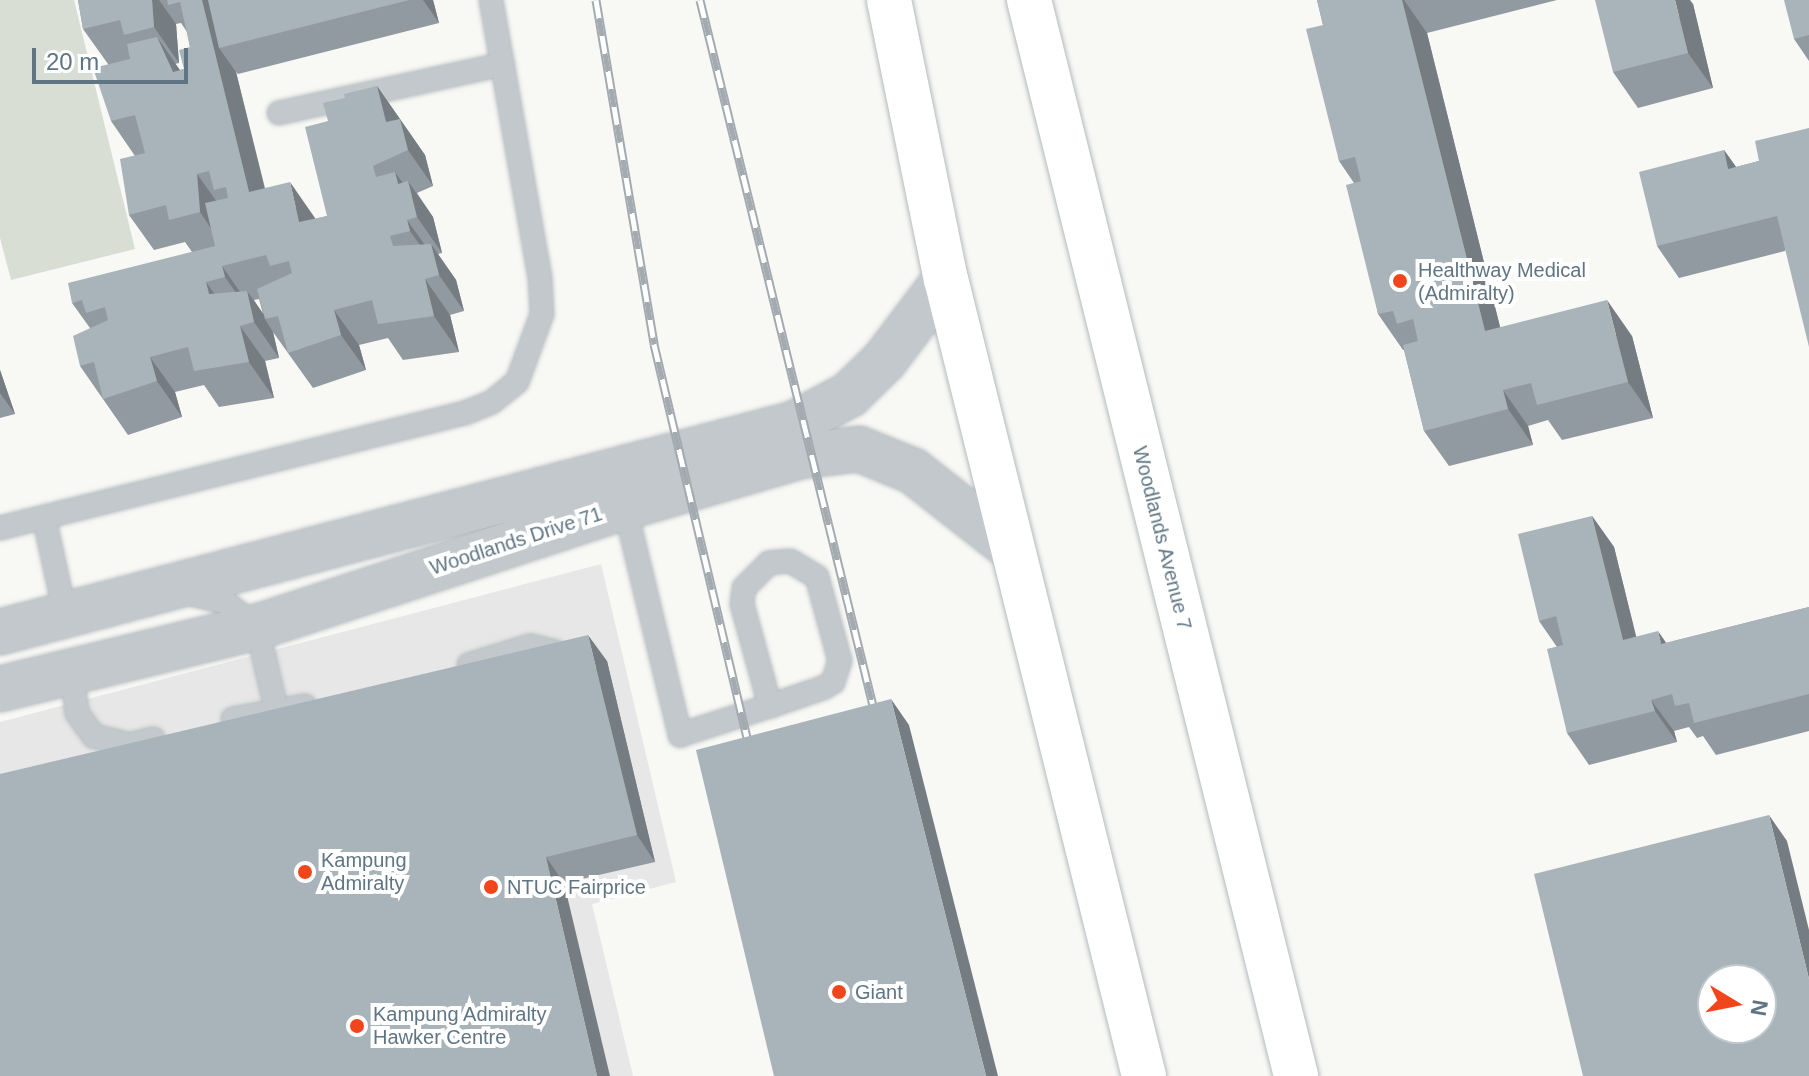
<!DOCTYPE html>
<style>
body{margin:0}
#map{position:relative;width:1809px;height:1076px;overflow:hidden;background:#f8f8f5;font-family:Helvetica,sans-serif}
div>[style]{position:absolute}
.built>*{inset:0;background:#e6e7e6}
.green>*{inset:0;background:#d8ded4}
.roads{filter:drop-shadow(0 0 2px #b5bbbf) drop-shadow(0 0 2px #b5bbbf)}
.lane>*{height:22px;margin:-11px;padding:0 11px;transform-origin:11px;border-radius:11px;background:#c2c8cb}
.street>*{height:44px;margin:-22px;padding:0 22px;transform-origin:22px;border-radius:22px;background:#c2c8cb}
.primary>*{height:44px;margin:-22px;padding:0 22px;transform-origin:22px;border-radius:22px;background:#fff}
.rail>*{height:9px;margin-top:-4.5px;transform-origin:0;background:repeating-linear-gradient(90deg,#fff 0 18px,#a3abb1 0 36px);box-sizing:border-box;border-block:2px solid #a3abb1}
.wall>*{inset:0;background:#919aa0}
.shaded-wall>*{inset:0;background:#767d82}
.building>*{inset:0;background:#a9b3ba}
.dots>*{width:22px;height:22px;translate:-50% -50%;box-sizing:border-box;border:4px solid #fff;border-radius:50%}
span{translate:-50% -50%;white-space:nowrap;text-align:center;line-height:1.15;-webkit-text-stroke:8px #fff;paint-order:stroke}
.poi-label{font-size:20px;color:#607583}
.left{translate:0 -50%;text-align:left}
.street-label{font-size:20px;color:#607583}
.north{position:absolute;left:1697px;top:964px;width:80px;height:80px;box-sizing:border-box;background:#fff;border:2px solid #bfc8cd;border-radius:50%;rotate:100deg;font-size:22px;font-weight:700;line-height:32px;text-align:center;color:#607583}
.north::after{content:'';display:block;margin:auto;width:28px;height:36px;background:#f1461c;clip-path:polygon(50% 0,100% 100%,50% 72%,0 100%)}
.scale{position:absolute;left:32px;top:48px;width:156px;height:36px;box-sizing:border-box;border:4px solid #607583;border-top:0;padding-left:10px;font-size:24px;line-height:28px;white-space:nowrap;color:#607583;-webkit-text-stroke:6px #fff;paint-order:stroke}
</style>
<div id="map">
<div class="built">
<div style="clip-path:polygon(601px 564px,676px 882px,592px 904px,633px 1076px,0 1076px,0 722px)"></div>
</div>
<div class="green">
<div style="clip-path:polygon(0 0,74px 0,135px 249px,11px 280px,0 238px)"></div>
</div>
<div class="roads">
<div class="lane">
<div style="left:279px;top:113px;width:229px;rotate:-12.3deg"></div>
<div style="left:625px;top:507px;width:235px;rotate:76.4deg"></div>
<div style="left:680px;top:735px;width:95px;rotate:-17.9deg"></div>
<div style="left:770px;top:706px;width:56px;rotate:-18.8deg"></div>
<div style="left:823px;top:688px;width:12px;rotate:-31deg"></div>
<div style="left:833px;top:682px;width:22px;rotate:-72deg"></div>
<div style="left:840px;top:661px;width:87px;rotate:-105.3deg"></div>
<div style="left:817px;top:577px;width:31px;rotate:-149deg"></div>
<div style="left:790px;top:561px;width:21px;rotate:175deg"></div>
<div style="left:769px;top:563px;width:35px;rotate:135deg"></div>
<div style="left:744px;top:588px;width:16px;rotate:97deg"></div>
<div style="left:742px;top:604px;width:106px;rotate:74.6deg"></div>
<div style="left:44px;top:517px;width:103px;rotate:77.7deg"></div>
<div style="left:0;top:528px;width:479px;rotate:-13.9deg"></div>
<div style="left:465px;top:413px;width:29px;rotate:-22deg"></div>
<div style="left:492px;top:402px;width:32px;rotate:-39deg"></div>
<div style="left:517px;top:382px;width:72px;rotate:-69.8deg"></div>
<div style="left:542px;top:314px;width:36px;rotate:-93deg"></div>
<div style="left:540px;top:278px;width:282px;rotate:-100deg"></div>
<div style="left:186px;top:593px;width:40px;rotate:13deg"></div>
<div style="left:225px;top:602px;width:41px;rotate:38deg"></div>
<div style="left:257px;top:627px;width:83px;rotate:76.8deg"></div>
<div style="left:469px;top:665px;width:64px;rotate:-17.3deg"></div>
<div style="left:530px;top:646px;width:26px;rotate:13deg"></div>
<div style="left:555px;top:652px;width:8px;rotate:76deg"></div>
<div style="left:72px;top:672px;width:41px;rotate:83deg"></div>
<div style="left:77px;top:713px;width:29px;rotate:54deg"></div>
<div style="left:94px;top:736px;width:36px;rotate:14deg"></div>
<div style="left:129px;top:745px;width:25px;rotate:-14deg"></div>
<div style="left:233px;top:719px;width:73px;rotate:-10.2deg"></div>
</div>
<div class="street">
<div style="left:0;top:632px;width:821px;rotate:-14.68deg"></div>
<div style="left:794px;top:424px;width:62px;rotate:-27.8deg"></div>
<div style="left:849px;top:395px;width:49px;rotate:-44.2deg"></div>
<div style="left:884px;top:361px;width:103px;rotate:-52.9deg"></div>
<div style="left:0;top:689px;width:264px;rotate:-13.6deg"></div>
<div style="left:257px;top:627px;width:387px;rotate:-18.1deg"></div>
<div style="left:625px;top:507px;width:183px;rotate:-16.2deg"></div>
<div style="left:801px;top:456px;width:58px;rotate:-6.9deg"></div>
<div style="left:859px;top:449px;width:58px;rotate:22.2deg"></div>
<div style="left:913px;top:471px;width:123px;rotate:38.1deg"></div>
</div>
<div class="primary">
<div style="left:889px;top:0;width:285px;rotate:78.5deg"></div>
<div style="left:946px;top:279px;width:821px;rotate:76.05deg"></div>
<div style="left:1029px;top:0;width:1109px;rotate:76.06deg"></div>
</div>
</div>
<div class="rail">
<div style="left:596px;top:0;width:349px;rotate:80.4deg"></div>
<div style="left:654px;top:344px;width:425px;rotate:76.7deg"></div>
<div style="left:700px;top:0;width:748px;rotate:76.22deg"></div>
</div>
<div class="wall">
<div style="clip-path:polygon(evenodd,78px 0,433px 0,439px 23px,238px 74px,236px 72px,265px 188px,315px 219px,327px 216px,328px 121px,345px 98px,377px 86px,425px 155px,433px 186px,417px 193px,433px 217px,442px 253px,438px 254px,456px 280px,464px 311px,450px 315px,459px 352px,403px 360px,388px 338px,359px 345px,366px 370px,313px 388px,273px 332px,279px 358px,265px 361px,274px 398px,219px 407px,204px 385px,175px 392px,182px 417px,128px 435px,80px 366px,90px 328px,72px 303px,192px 252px,185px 242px,154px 250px,129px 215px,135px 156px,111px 121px,108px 64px,83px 29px,78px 0,181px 23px,187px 32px,190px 47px,184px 69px,180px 70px,175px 64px,179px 63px,176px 24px,181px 23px,78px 0,259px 299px,263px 314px,254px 300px,259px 299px)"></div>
<div style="clip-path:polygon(1317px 0,1557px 0,1427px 33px,1500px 327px,1632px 336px,1653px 418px,1562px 440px,1548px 420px,1528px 426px,1533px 445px,1449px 466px,1424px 431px,1404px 350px,1403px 350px,1378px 314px,1354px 183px,1339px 161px,1323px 25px)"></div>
<div style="clip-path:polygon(1809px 0,1809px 61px,1794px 39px)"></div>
<div style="clip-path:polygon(1693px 4px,1713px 88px,1638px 108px,1613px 72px)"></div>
<div style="clip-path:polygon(1809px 128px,1785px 251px,1679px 278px,1657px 246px,1724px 150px,1736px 167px,1759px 161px)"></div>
<div style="clip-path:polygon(0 370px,15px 414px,0 418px)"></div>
<div style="clip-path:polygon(1592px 516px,1614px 547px,1636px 637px,1666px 643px,1809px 607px,1809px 731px,1716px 755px,1703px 736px,1697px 738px,1689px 727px,1674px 731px,1677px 742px,1589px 765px,1567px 733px,1557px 647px,1539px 621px)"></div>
<div style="clip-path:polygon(607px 661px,655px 862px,564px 883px,0 1076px)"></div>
</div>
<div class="shaded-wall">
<div style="clip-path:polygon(152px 0,159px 0,176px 24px,179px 63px,154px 27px)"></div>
<div style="clip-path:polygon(202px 0,219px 0,219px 48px,236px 72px,274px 227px,249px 192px)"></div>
<div style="clip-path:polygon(423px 0,433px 0,439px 23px)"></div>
<div style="clip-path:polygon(1402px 0,1404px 0,1427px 33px,1510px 367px,1485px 331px)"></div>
<div style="clip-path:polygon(1675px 0,1690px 0,1693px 4px,1713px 88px,1688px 53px)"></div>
<div style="clip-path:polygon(157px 37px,182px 73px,173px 72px)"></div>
<div style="clip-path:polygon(377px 86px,425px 155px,433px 186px,408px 150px,386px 122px)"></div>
<div style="clip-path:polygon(1724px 150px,1746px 181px,1728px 169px)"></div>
<div style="clip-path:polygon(395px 172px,412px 196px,408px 181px,433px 217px,442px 253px,417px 217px,398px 184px)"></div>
<div style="clip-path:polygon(197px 174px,222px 209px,224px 248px,200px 212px)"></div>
<div style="clip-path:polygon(290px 182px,315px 218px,324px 258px,299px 222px)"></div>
<div style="clip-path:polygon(407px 220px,432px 255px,435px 266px,410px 231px)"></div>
<div style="clip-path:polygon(431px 244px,456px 280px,464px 311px,439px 275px)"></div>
<div style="clip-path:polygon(222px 266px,247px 302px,250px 313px,225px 277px)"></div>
<div style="clip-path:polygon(425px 279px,450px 315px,459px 352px,434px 316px)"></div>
<div style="clip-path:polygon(206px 282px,231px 317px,209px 294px)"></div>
<div style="clip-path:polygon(247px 291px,267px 319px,265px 319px,273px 332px,279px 358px,254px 322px)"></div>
<div style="clip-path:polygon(1607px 300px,1632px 336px,1653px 418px,1628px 382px)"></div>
<div style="clip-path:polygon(334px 310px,359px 345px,366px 370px,341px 335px)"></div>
<div style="clip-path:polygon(240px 326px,265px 361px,274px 398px,249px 362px)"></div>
<div style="clip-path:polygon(150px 357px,175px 392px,182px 417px,157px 381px)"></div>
<div style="clip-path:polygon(0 370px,15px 414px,0 393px)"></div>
<div style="clip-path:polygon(1503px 390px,1528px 426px,1533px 445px,1508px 409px)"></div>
<div style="clip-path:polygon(1592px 516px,1614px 547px,1645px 672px,1623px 640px)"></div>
<div style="clip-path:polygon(1658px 631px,1680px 663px,1661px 644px)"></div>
<div style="clip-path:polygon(588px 635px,607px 661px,655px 862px,637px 835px)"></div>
<div style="clip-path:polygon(891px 699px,909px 725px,998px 1076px,986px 1076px)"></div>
<div style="clip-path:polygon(1651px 700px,1674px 731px,1677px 742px,1655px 711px)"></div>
<div style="clip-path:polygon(1769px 815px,1787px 841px,1809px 930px,1809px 979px)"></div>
<div style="clip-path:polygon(546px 857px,564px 883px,610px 1076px,597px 1076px)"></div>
</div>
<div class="building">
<div style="clip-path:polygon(78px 0,152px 0,154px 27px,124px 35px,120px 20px,83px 29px)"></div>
<div style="clip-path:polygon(167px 0,202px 0,249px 192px,290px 182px,299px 222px,327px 216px,305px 127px,328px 121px,323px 103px,345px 98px,344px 94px,377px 86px,386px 122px,400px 119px,408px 150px,373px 166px,376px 177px,395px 172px,398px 184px,408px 181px,417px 217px,407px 220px,410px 231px,390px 236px,393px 246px,431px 244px,439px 275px,425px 279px,434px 316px,378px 324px,372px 300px,334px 310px,341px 335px,288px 353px,278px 316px,265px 319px,257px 289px,292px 273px,289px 261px,270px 266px,266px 255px,222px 266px,225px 277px,206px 282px,209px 294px,247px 291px,254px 322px,240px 326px,249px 362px,194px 371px,188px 347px,150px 357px,157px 381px,103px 399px,94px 362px,80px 366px,73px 336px,108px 320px,105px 307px,86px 313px,82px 300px,72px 303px,68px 283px,215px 246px,205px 203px,228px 198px,226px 187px,214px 190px,209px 171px,197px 174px,200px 212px,169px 220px,166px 205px,129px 215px,120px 159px,145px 153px,135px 115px,111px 121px,93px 68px,130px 59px,127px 44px,157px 37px,173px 72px,184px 69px,179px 50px,190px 47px,180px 2px,168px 5px)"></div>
<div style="clip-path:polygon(208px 0,409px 0,219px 48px)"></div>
<div style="clip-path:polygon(1317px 0,1402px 0,1485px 331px,1607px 300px,1628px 382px,1537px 405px,1531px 383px,1503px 390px,1508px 409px,1424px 431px,1403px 345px,1418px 341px,1413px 319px,1397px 324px,1393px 311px,1378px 314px,1346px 185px,1361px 181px,1355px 157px,1339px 161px,1306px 29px,1323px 25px)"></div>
<div style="clip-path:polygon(1595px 0,1675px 0,1688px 53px,1613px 72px)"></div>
<div style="clip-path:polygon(1784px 0,1809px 0,1809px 35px,1794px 39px)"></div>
<div style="clip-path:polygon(1809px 128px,1809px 347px,1777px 216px,1657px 246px,1639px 172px,1724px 150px,1728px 169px,1759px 161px,1755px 141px)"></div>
<div style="clip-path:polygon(1592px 516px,1623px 640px,1658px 631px,1661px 644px,1809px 607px,1809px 694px,1694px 723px,1689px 703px,1675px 706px,1672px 694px,1651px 700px,1655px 711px,1567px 733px,1547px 649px,1563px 645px,1556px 616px,1539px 621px,1518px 534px)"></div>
<div style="clip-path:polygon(588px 635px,637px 835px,546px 857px,597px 1076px,0 1076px,0 774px)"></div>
<div style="clip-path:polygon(891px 699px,986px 1076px,774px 1076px,696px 750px)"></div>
<div style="clip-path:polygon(evenodd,1769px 815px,1809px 979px,1809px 1076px,1583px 1076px,1534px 874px,1769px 815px,1713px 980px,1761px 980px,1761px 1028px,1713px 1028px,1713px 980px)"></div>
</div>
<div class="dots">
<div style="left:1400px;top:281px;background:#f1461c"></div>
<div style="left:305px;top:872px;background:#f1461c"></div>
<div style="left:491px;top:887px;background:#f1461c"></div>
<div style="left:839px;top:992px;background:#f1461c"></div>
<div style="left:357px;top:1026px;background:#f1461c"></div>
</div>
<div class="poi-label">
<span class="left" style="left:1418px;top:282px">Healthway Medical<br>(Admiralty)</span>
<span class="left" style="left:321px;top:872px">Kampung<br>Admiralty</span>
<span class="left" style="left:507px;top:887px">NTUC Fairprice</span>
<span class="left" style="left:855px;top:992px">Giant</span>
<span class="left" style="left:373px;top:1026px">Kampung Admiralty<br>Hawker Centre</span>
</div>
<div class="street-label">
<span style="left:1162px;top:538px;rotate:76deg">Woodlands Avenue 7</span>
<span style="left:516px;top:541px;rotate:-18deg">Woodlands Drive 71</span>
</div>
<div class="north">N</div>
<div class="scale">20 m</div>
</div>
